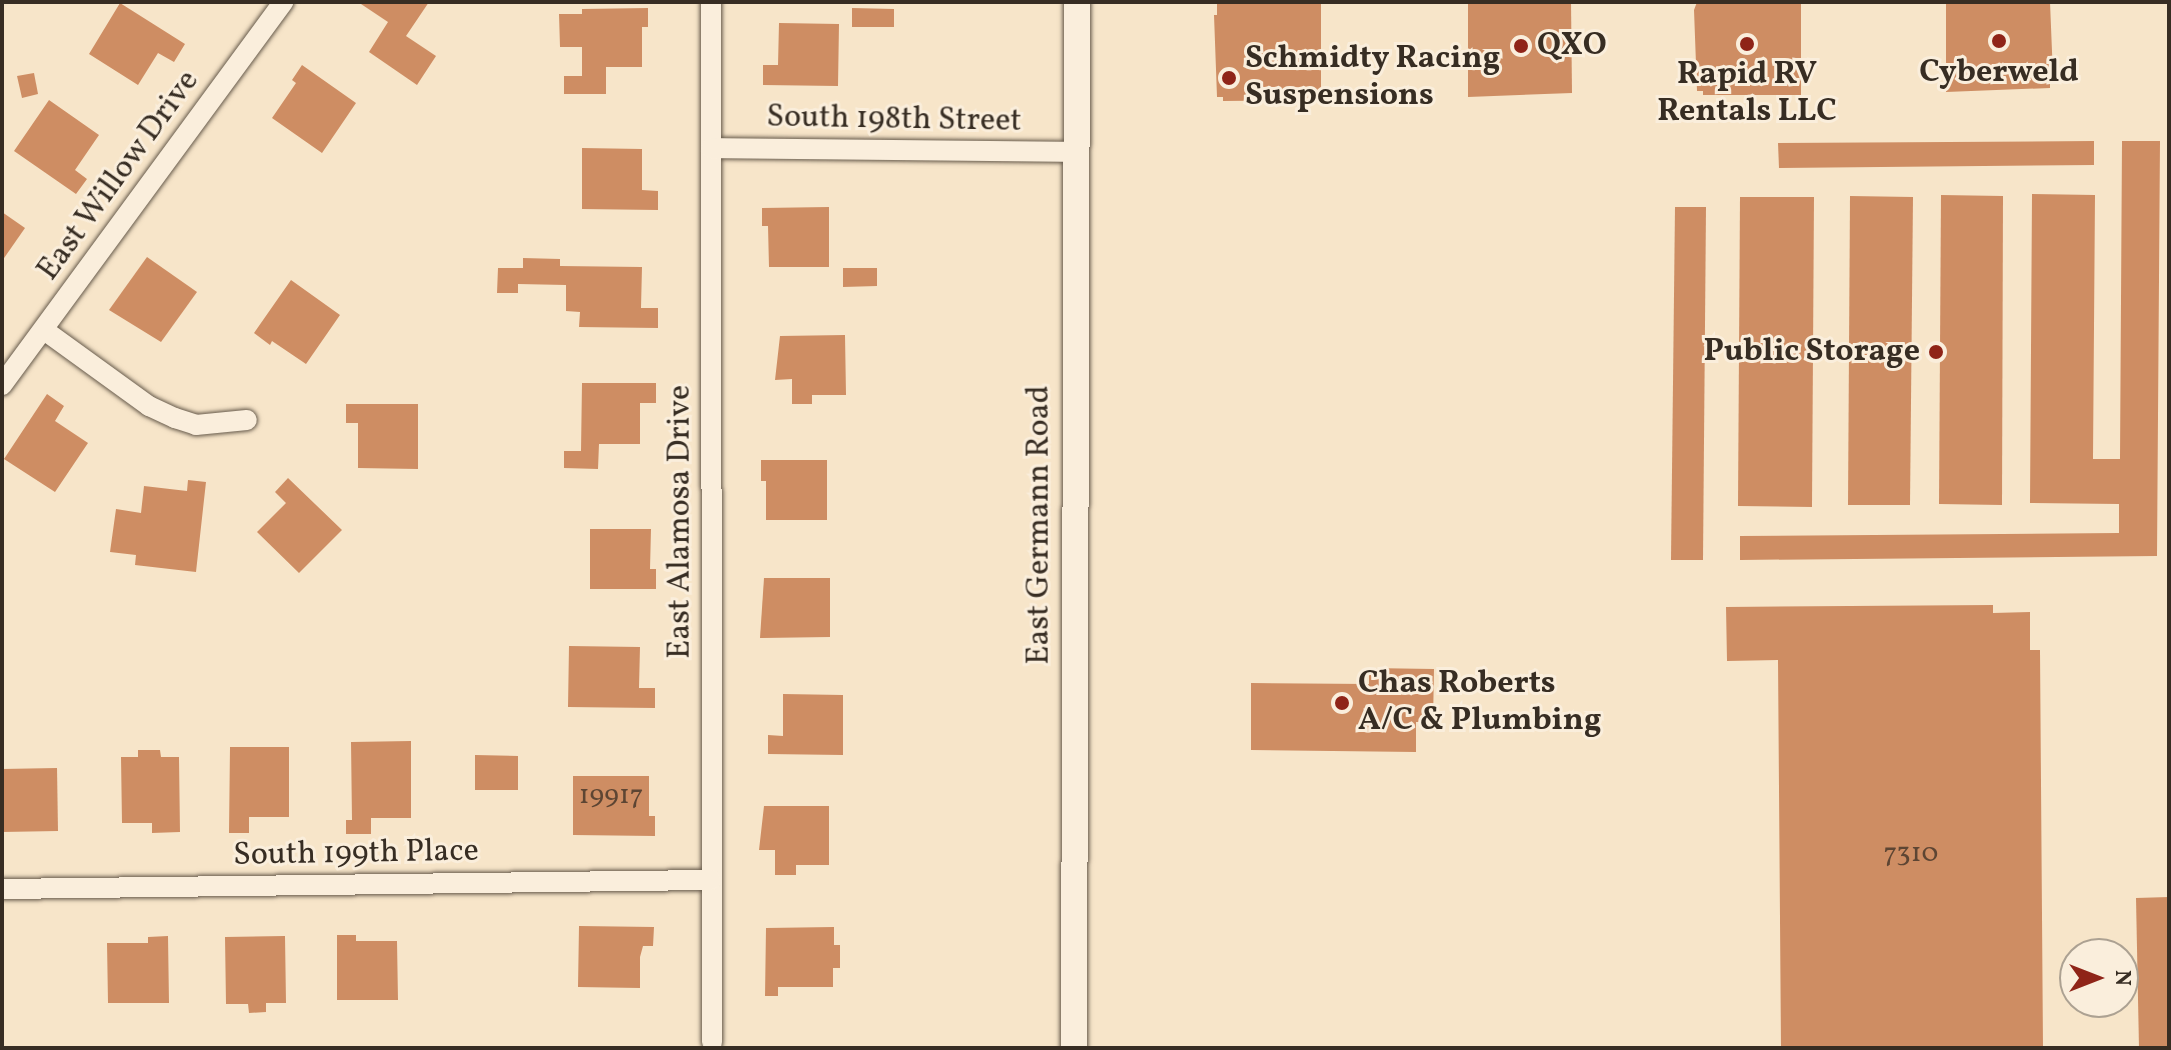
<!DOCTYPE html>
<style>
body{margin:0}
#map{position:relative;width:2171px;height:1050px;overflow:hidden;background:#f7e5c9;font-family:Vollkorn,serif}
div>[style]{position:absolute}
.building>*{inset:0;background:#ce8d63}
.roads{filter:drop-shadow(0 0 2px #675b4c) drop-shadow(0 0 2px #675b4c)}
.minor>*{height:20px;margin:-10px;padding:0 10px;transform-origin:10px;border-radius:10px;background:#faeedc}
.tertiary>*{height:26px;margin:-13px;padding:0 13px;transform-origin:13px;border-radius:13px;background:#faeedc}
.dots>*{width:22px;height:22px;translate:-50% -50%;box-sizing:border-box;border:4px solid #faeedc;border-radius:50%}
span{translate:-50% -50%;white-space:nowrap;text-align:center;line-height:1.15;-webkit-text-stroke:6px #faeedc;paint-order:stroke}
.number-label{font-size:28px;color:#5d4533}
.number-label span{-webkit-text-stroke-width:0}
.poi-label{font-size:32px;color:#372d23;font-weight:700}
.left{translate:0 -50%;text-align:left}
.right{translate:-100% -50%;text-align:right}
.street-label{font-size:32px;color:#372d23}
.frame{position:absolute;inset:0;border:4px solid #372d23;pointer-events:none}
.north{position:absolute;left:2059px;top:938px;width:80px;height:80px;box-sizing:border-box;background:#faeedc;border:2px solid #aca192;border-radius:50%;rotate:90deg;font-size:22px;font-weight:700;line-height:32px;text-align:center;color:#372d23}
.north::after{content:'';display:block;margin:auto;width:28px;height:36px;background:#8f2418;clip-path:polygon(50% 0,100% 100%,50% 72%,0 100%)}
</style>
<div id="map">
<div class="building">
<div style="clip-path:polygon(358px 2px,429px 2px,406px 36px,436px 56px,417px 85px,369px 52px,388px 22px)"></div>
<div style="clip-path:polygon(1217px 2px,1321px 2px,1321px 100px,1223px 101px,1223px 97px,1217px 97px,1214px 15px,1217px 15px)"></div>
<div style="clip-path:polygon(1468px 2px,1571px 2px,1572px 93px,1468px 97px)"></div>
<div style="clip-path:polygon(1697px 2px,1801px 2px,1801px 95px,1703px 95px,1703px 91px,1697px 91px,1694px 10px)"></div>
<div style="clip-path:polygon(1946px 2px,2050px 2px,2053px 76px,2050px 76px,2050px 88px,1946px 92px)"></div>
<div style="clip-path:polygon(120px 3px,185px 44px,174px 62px,158px 53px,138px 85px,89px 54px)"></div>
<div style="clip-path:polygon(648px 8px,648px 27px,642px 27px,642px 67px,606px 67px,606px 94px,564px 94px,564px 76px,582px 76px,582px 47px,560px 47px,559px 14px,582px 14px,582px 9px)"></div>
<div style="clip-path:polygon(852px 8px,894px 9px,894px 27px,852px 27px)"></div>
<div style="clip-path:polygon(779px 23px,839px 24px,838px 86px,763px 85px,763px 65px,778px 65px)"></div>
<div style="clip-path:polygon(302px 65px,356px 103px,322px 153px,272px 118px,296px 83px,292px 80px)"></div>
<div style="clip-path:polygon(34px 73px,38px 94px,22px 98px,17px 76px)"></div>
<div style="clip-path:polygon(49px 100px,99px 135px,75px 170px,87px 179px,76px 194px,14px 151px)"></div>
<div style="clip-path:polygon(2094px 141px,2094px 165px,1779px 168px,1778px 143px)"></div>
<div style="clip-path:polygon(2122px 141px,2160px 141px,2157px 556px,1740px 560px,1740px 536px,2119px 533px,2119px 504px,2030px 503px,2032px 194px,2095px 195px,2093px 459px,2120px 459px)"></div>
<div style="clip-path:polygon(582px 148px,642px 149px,642px 190px,658px 191px,658px 210px,582px 209px)"></div>
<div style="clip-path:polygon(1941px 195px,2003px 196px,2002px 505px,1939px 504px)"></div>
<div style="clip-path:polygon(1850px 196px,1913px 197px,1910px 505px,1848px 505px)"></div>
<div style="clip-path:polygon(1740px 197px,1814px 197px,1812px 507px,1738px 506px)"></div>
<div style="clip-path:polygon(829px 207px,829px 267px,769px 267px,768px 226px,762px 226px,762px 208px)"></div>
<div style="clip-path:polygon(1675px 207px,1706px 207px,1703px 560px,1671px 560px)"></div>
<div style="clip-path:polygon(2px 212px,25px 228px,2px 261px)"></div>
<div style="clip-path:polygon(147px 257px,197px 292px,161px 342px,109px 310px)"></div>
<div style="clip-path:polygon(523px 258px,560px 259px,560px 266px,642px 267px,641px 308px,658px 308px,658px 328px,579px 327px,580px 312px,566px 311px,566px 285px,518px 284px,518px 293px,497px 293px,498px 268px,523px 268px)"></div>
<div style="clip-path:polygon(843px 268px,877px 268px,877px 286px,843px 287px)"></div>
<div style="clip-path:polygon(291px 280px,340px 315px,306px 364px,272px 341px,270px 345px,254px 333px)"></div>
<div style="clip-path:polygon(845px 335px,846px 395px,812px 395px,812px 404px,792px 404px,792px 379px,775px 380px,780px 336px)"></div>
<div style="clip-path:polygon(582px 383px,656px 383px,656px 403px,640px 403px,640px 444px,599px 444px,598px 469px,564px 468px,564px 451px,581px 451px)"></div>
<div style="clip-path:polygon(47px 394px,64px 406px,55px 421px,88px 443px,55px 492px,4px 459px)"></div>
<div style="clip-path:polygon(346px 404px,418px 404px,418px 469px,358px 468px,358px 423px,346px 423px)"></div>
<div style="clip-path:polygon(761px 460px,827px 460px,827px 520px,766px 520px,766px 481px,761px 481px)"></div>
<div style="clip-path:polygon(288px 478px,342px 530px,299px 573px,257px 532px,286px 503px,275px 492px)"></div>
<div style="clip-path:polygon(188px 480px,206px 482px,196px 572px,135px 565px,136px 555px,110px 552px,116px 509px,141px 513px,144px 486px,187px 491px)"></div>
<div style="clip-path:polygon(590px 529px,651px 529px,650px 569px,656px 569px,656px 589px,590px 589px)"></div>
<div style="clip-path:polygon(764px 578px,830px 578px,830px 637px,760px 638px)"></div>
<div style="clip-path:polygon(1993px 605px,1993px 613px,2030px 612px,2030px 650px,2040px 650px,2043px 1048px,1781px 1048px,1778px 660px,1727px 661px,1726px 607px)"></div>
<div style="clip-path:polygon(569px 646px,640px 647px,639px 688px,655px 688px,655px 708px,568px 707px)"></div>
<div style="clip-path:polygon(1369px 668px,1434px 669px,1433px 722px,1416px 722px,1416px 752px,1251px 750px,1251px 683px,1369px 684px)"></div>
<div style="clip-path:polygon(783px 694px,843px 695px,843px 755px,768px 754px,768px 735px,783px 736px)"></div>
<div style="clip-path:polygon(411px 741px,411px 818px,371px 818px,371px 834px,346px 834px,346px 820px,352px 820px,351px 742px)"></div>
<div style="clip-path:polygon(230px 747px,289px 747px,289px 817px,249px 817px,249px 833px,229px 833px)"></div>
<div style="clip-path:polygon(138px 750px,160px 750px,161px 757px,179px 757px,180px 832px,152px 833px,152px 823px,122px 823px,121px 757px,138px 757px)"></div>
<div style="clip-path:polygon(475px 755px,518px 756px,518px 790px,475px 790px)"></div>
<div style="clip-path:polygon(57px 768px,58px 831px,2px 832px,2px 769px)"></div>
<div style="clip-path:polygon(573px 776px,649px 776px,649px 816px,655px 816px,655px 836px,573px 835px)"></div>
<div style="clip-path:polygon(764px 806px,829px 806px,829px 865px,796px 865px,796px 875px,775px 875px,775px 850px,759px 850px)"></div>
<div style="clip-path:polygon(2169px 897px,2169px 1048px,2139px 1048px,2136px 898px)"></div>
<div style="clip-path:polygon(579px 926px,654px 927px,653px 946px,643px 946px,640px 957px,640px 988px,578px 987px)"></div>
<div style="clip-path:polygon(834px 927px,834px 945px,840px 945px,840px 968px,833px 968px,833px 987px,778px 987px,778px 996px,765px 996px,766px 928px)"></div>
<div style="clip-path:polygon(337px 935px,356px 935px,356px 941px,397px 941px,398px 1000px,337px 1000px)"></div>
<div style="clip-path:polygon(168px 936px,169px 1003px,108px 1003px,107px 943px,148px 943px,148px 937px)"></div>
<div style="clip-path:polygon(285px 936px,286px 1003px,266px 1003px,266px 1012px,249px 1013px,248px 1004px,226px 1004px,225px 937px)"></div>
</div>
<div class="roads">
<div class="minor">
<div style="left:711px;top:2px;width:1040px;rotate:89.94deg"></div>
<div style="left:711px;top:148px;width:365px;rotate:0.6deg"></div>
<div style="left:44px;top:330px;width:130px;rotate:35.9deg"></div>
<div style="left:149px;top:406px;width:29px;rotate:25deg"></div>
<div style="left:175px;top:418px;width:22px;rotate:18deg"></div>
<div style="left:196px;top:425px;width:51px;rotate:-5.6deg"></div>
<div style="left:2px;top:385px;width:475px;rotate:-53.7deg"></div>
<div style="left:2px;top:889px;width:709px;rotate:-0.73deg"></div>
</div>
<div class="tertiary">
<div style="left:1074px;top:1048px;width:1046px;rotate:-89.84deg"></div>
</div>
</div>
<div class="dots">
<div style="left:1999px;top:41px;background:#8f2418"></div>
<div style="left:1747px;top:44px;background:#8f2418"></div>
<div style="left:1521px;top:46px;background:#8f2418"></div>
<div style="left:1229px;top:78px;background:#8f2418"></div>
<div style="left:1936px;top:352px;background:#8f2418"></div>
<div style="left:1342px;top:703px;background:#8f2418"></div>
</div>
<div class="number-label">
<span style="left:611px;top:796px">19917</span>
<span style="left:1911px;top:854px">7310</span>
</div>
<div class="poi-label">
<span class="left" style="left:1537px;top:46px">QXO</span>
<span class="left" style="left:1245px;top:78px">Schmidty Racing<br>Suspensions</span>
<span style="left:1999px;top:73px">Cyberweld</span>
<span style="left:1747px;top:94px">Rapid RV<br>Rentals LLC</span>
<span class="right" style="left:1920px;top:352px">Public Storage</span>
<span class="left" style="left:1358px;top:703px">Chas Roberts<br>A/C &amp; Plumbing</span>
</div>
<div class="street-label">
<span style="left:894px;top:120px;rotate:1deg">South 198th Street</span>
<span style="left:119px;top:176px;rotate:-54deg">East Willow Drive</span>
<span style="left:681px;top:522px;rotate:-90deg">East Alamosa Drive</span>
<span style="left:1040px;top:525px;rotate:-90deg">East Germann Road</span>
<span style="left:356px;top:854px;rotate:-1deg">South 199th Place</span>
</div>
<div class="frame"></div>
<div class="north">N</div>
</div>
